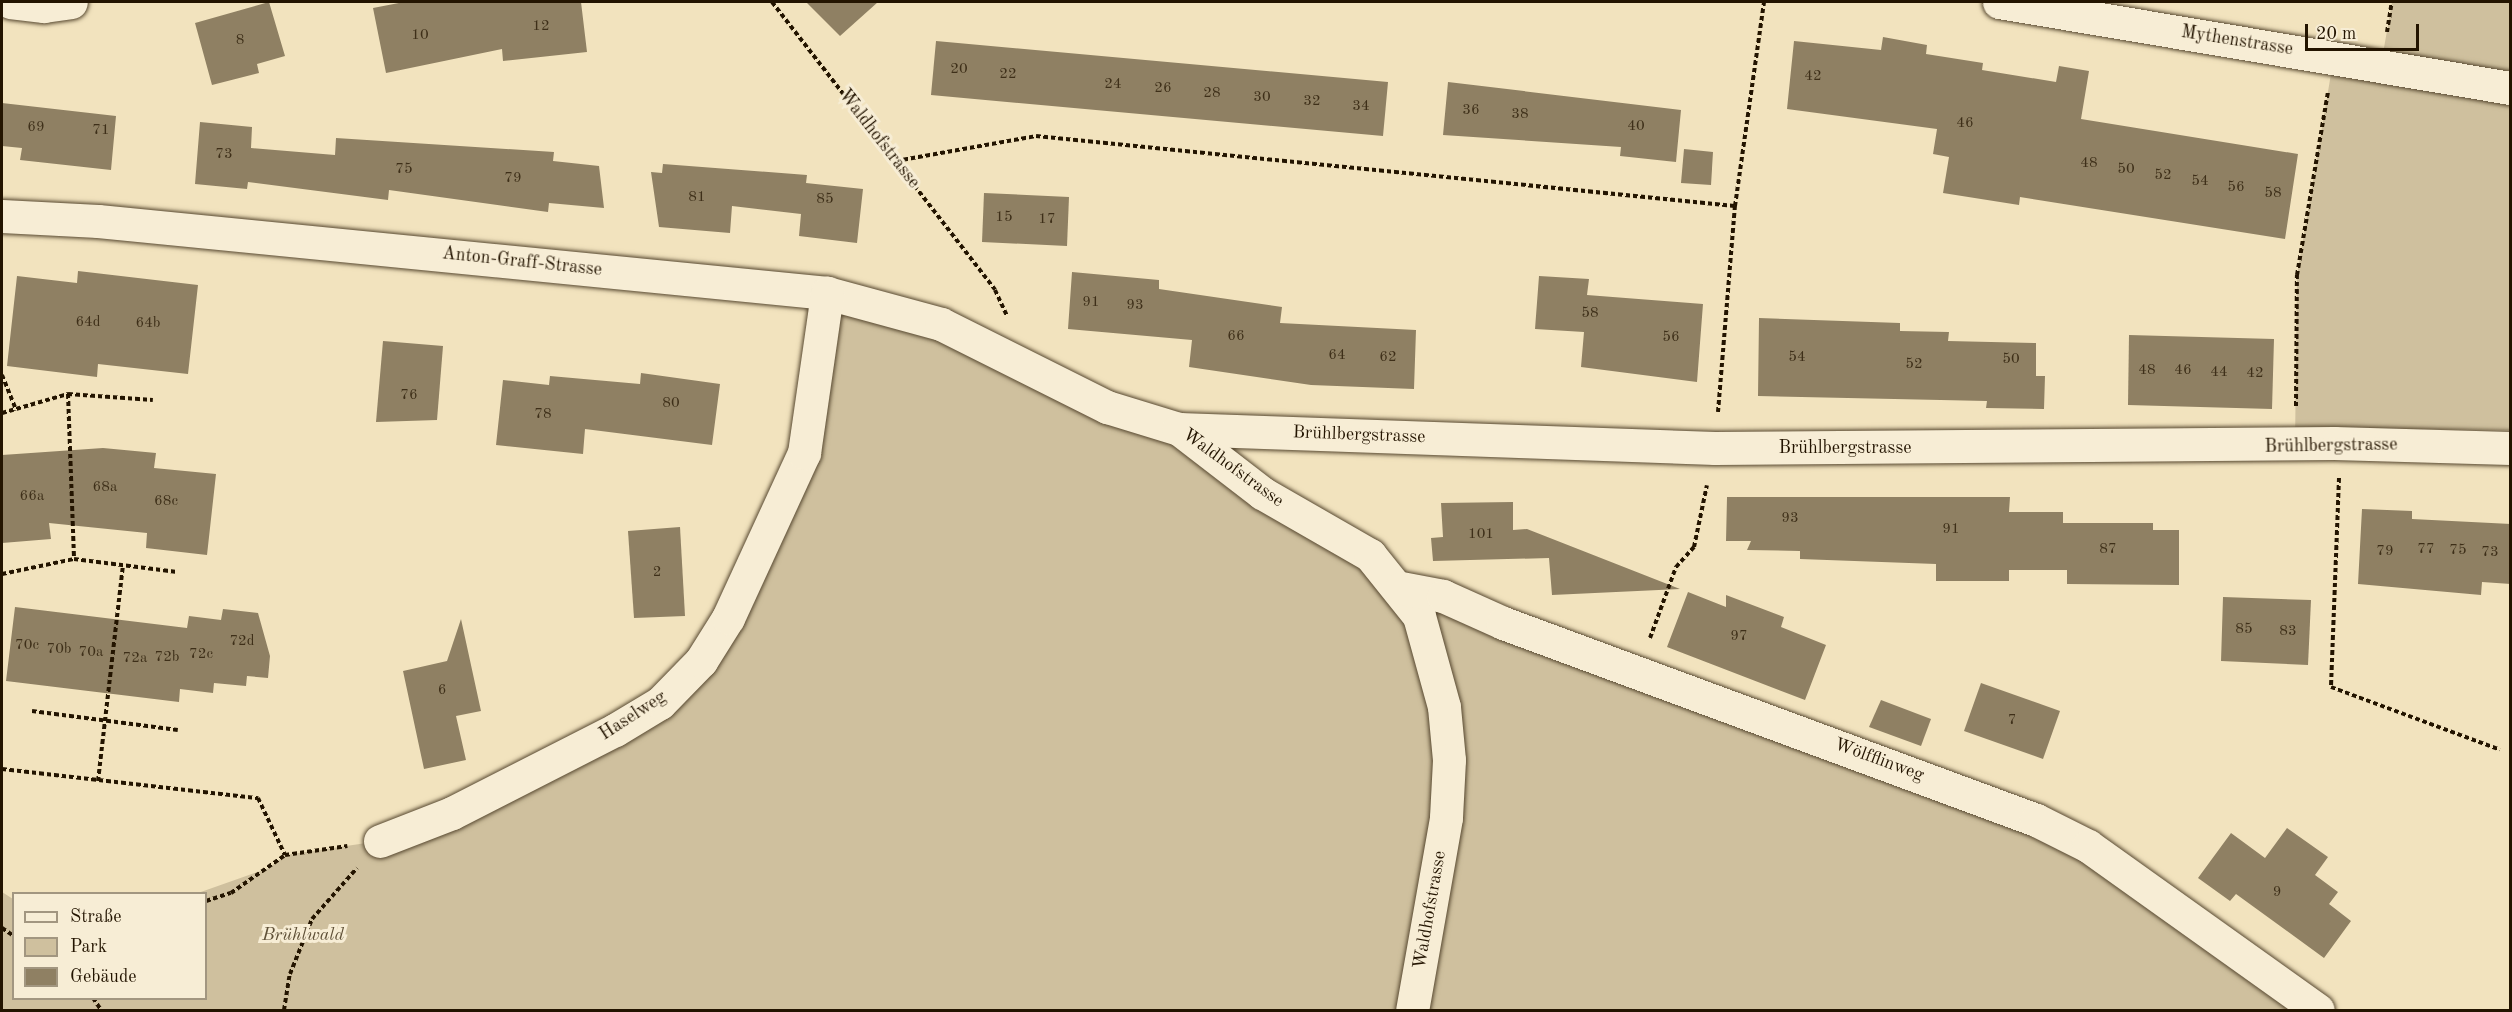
<!DOCTYPE html>
<meta charset="utf-8">
<style>
body{margin:0}
#map{position:relative;width:2512px;height:1012px;overflow:hidden;background:#f2e3be;font-family:"Old Standard TT",serif}
div>[style]{position:absolute}
.green>*{inset:0;background:#cfc09e}
.building>*{inset:0;background:#8f8063}
.path>*{height:4px;margin-top:-2px;transform-origin:0;background:repeating-linear-gradient(90deg,#231400 0 4.5px,transparent 0 7.5px)}
.roads{filter:drop-shadow(0 0 2px #574830) drop-shadow(0 0 2px #574830)}
.minor>*{height:33px;margin:-16.5px;padding:0 16.5px;transform-origin:16.5px;border-radius:16.5px;background:#f7edd5}
span{translate:-50% -50%;white-space:nowrap;text-align:center;line-height:1.15;-webkit-text-stroke:6px #f7edd5;paint-order:stroke}
.number-label{font-size:15px;color:#3e2f19}
.number-label span{-webkit-text-stroke-width:0}
.street-label{font-size:18px;color:#231400}
.park-label{font-size:18px;color:#5f5037;font-style:italic}
.frame{position:absolute;inset:0;border:3px solid #231400;pointer-events:none}
.legend{position:absolute;left:12px;top:892px;width:195px;height:108px;box-sizing:border-box;background:#f7edd5;border:2px solid #a29680;margin:0;padding:8px 10px;list-style:none;font-size:18px;color:#231400}
.legend li{display:flex;align-items:center;gap:12px;height:30px}
.legend b{width:30px;border:2px solid #a29680}
.scale{position:absolute;left:2305px;top:24px;width:114px;height:27px;box-sizing:border-box;border:3px solid #231400;border-top:0;padding-left:8px;font-size:18px;line-height:21px;white-space:nowrap;color:#231400;-webkit-text-stroke:4px #f7edd5;paint-order:stroke}
</style>
<div id="map">
<div class="green">
<div style="clip-path:polygon(2392px 2px,2510px 2px,2510px 430px,2424px 429px,2295px 446px,2297px 275px,2334px 56px,2381px 65px)"></div>
<div style="clip-path:polygon(827px 293px,1179px 429px,1401px 588px,1982px 796px,2318px 1010px,2px 1010px,2px 892px,13px 899px,14px 998px,206px 998px,206px 894px,198px 893px,269px 868px,285px 855px,380px 841px,452px 813px,701px 661px,804px 453px)"></div>
</div>
<div class="building">
<div style="clip-path:polygon(269px 2px,285px 56px,257px 64px,259px 73px,212px 85px,195px 23px)"></div>
<div style="clip-path:polygon(404px 2px,581px 2px,587px 52px,503px 61px,502px 49px,386px 73px,373px 8px)"></div>
<div style="clip-path:polygon(806px 2px,878px 2px,840px 36px)"></div>
<div style="clip-path:polygon(1883px 37px,1927px 45px,1926px 54px,1983px 63px,1982px 70px,2056px 82px,2059px 66px,2089px 71px,2081px 119px,2298px 154px,2285px 239px,2020px 197px,2019px 205px,1943px 193px,1949px 157px,1933px 154px,1937px 129px,1787px 109px,1794px 41px,1881px 50px)"></div>
<div style="clip-path:polygon(936px 41px,1388px 82px,1383px 136px,931px 95px)"></div>
<div style="clip-path:polygon(1448px 82px,1681px 110px,1676px 162px,1620px 156px,1621px 147px,1443px 135px)"></div>
<div style="clip-path:polygon(2px 103px,116px 116px,111px 170px,20px 160px,22px 148px,2px 146px)"></div>
<div style="clip-path:polygon(200px 122px,252px 127px,251px 148px,335px 155px,336px 138px,554px 152px,553px 161px,599px 166px,604px 208px,549px 203px,548px 212px,389px 190px,388px 200px,248px 182px,247px 189px,195px 184px)"></div>
<div style="clip-path:polygon(1684px 149px,1713px 152px,1711px 185px,1681px 183px)"></div>
<div style="clip-path:polygon(663px 164px,807px 175px,806px 183px,863px 189px,857px 243px,799px 236px,801px 214px,732px 206px,730px 233px,659px 227px,651px 172px,662px 173px)"></div>
<div style="clip-path:polygon(984px 193px,1069px 197px,1067px 246px,982px 242px)"></div>
<div style="clip-path:polygon(78px 271px,198px 285px,188px 374px,98px 364px,97px 377px,7px 366px,17px 276px,77px 283px)"></div>
<div style="clip-path:polygon(1072px 272px,1159px 280px,1159px 289px,1282px 307px,1280px 323px,1416px 330px,1414px 389px,1311px 385px,1189px 367px,1192px 340px,1068px 329px)"></div>
<div style="clip-path:polygon(1539px 276px,1589px 279px,1587px 295px,1703px 304px,1697px 382px,1581px 367px,1584px 332px,1535px 329px)"></div>
<div style="clip-path:polygon(1759px 318px,1900px 323px,1900px 331px,1949px 332px,1948px 341px,2036px 343px,2036px 376px,2045px 376px,2044px 409px,1986px 408px,1987px 401px,1758px 396px)"></div>
<div style="clip-path:polygon(2129px 335px,2274px 339px,2272px 409px,2128px 405px)"></div>
<div style="clip-path:polygon(383px 341px,443px 346px,437px 420px,376px 422px)"></div>
<div style="clip-path:polygon(641px 373px,720px 384px,712px 445px,585px 429px,583px 454px,496px 445px,503px 380px,549px 385px,550px 376px,640px 384px)"></div>
<div style="clip-path:polygon(103px 448px,156px 453px,154px 468px,216px 474px,207px 555px,146px 548px,147px 533px,49px 523px,51px 539px,2px 543px,2px 455px)"></div>
<div style="clip-path:polygon(1727px 497px,2010px 497px,2009px 512px,2063px 512px,2063px 523px,2153px 523px,2153px 530px,2179px 530px,2179px 585px,2067px 584px,2067px 570px,2009px 570px,2009px 581px,1936px 581px,1936px 564px,1800px 559px,1800px 551px,1747px 550px,1751px 541px,1726px 541px)"></div>
<div style="clip-path:polygon(1513px 502px,1513px 530px,1527px 529px,1680px 589px,1552px 595px,1549px 558px,1433px 561px,1431px 538px,1443px 537px,1441px 503px)"></div>
<div style="clip-path:polygon(2362px 509px,2412px 511px,2412px 519px,2511px 524px,2511px 584px,2482px 582px,2481px 595px,2358px 584px)"></div>
<div style="clip-path:polygon(680px 527px,685px 616px,634px 618px,628px 531px)"></div>
<div style="clip-path:polygon(1688px 592px,1726px 607px,1726px 595px,1784px 617px,1781px 627px,1826px 645px,1805px 700px,1667px 647px)"></div>
<div style="clip-path:polygon(2223px 597px,2311px 600px,2308px 665px,2221px 661px)"></div>
<div style="clip-path:polygon(15px 607px,187px 628px,189px 616px,221px 620px,223px 609px,258px 613px,270px 656px,268px 678px,247px 676px,246px 686px,214px 683px,213px 693px,180px 689px,179px 702px,6px 681px)"></div>
<div style="clip-path:polygon(461px 619px,481px 711px,456px 716px,466px 760px,424px 769px,403px 671px,447px 661px)"></div>
<div style="clip-path:polygon(1981px 683px,2060px 711px,2043px 759px,1964px 731px)"></div>
<div style="clip-path:polygon(1881px 700px,1931px 719px,1921px 746px,1869px 727px)"></div>
<div style="clip-path:polygon(2287px 828px,2328px 857px,2315px 875px,2338px 892px,2329px 904px,2351px 921px,2324px 958px,2236px 894px,2230px 901px,2198px 878px,2231px 833px,2265px 858px)"></div>
</div>
<div class="path">
<div style="left:772px;top:2px;width:364px;rotate:52.2deg"></div>
<div style="left:995px;top:290px;width:29px;rotate:65deg"></div>
<div style="left:2387px;top:32px;width:30px;rotate:-81deg"></div>
<div style="left:896px;top:161px;width:142px;rotate:-10.1deg"></div>
<div style="left:1036px;top:136px;width:702px;rotate:5.72deg"></div>
<div style="left:2px;top:375px;width:38px;rotate:68deg"></div>
<div style="left:68px;top:394px;width:165px;rotate:87.9deg"></div>
<div style="left:2296px;top:406px;width:131px;rotate:-89.6deg"></div>
<div style="left:2297px;top:275px;width:186px;rotate:-80.4deg"></div>
<div style="left:1718px;top:412px;width:207px;rotate:-85.3deg"></div>
<div style="left:1735px;top:206px;width:206px;rotate:-81.9deg"></div>
<div style="left:2px;top:413px;width:69px;rotate:-16.1deg"></div>
<div style="left:68px;top:394px;width:85px;rotate:4deg"></div>
<div style="left:2339px;top:478px;width:209px;rotate:92.2deg"></div>
<div style="left:2331px;top:687px;width:180px;rotate:20.4deg"></div>
<div style="left:2px;top:574px;width:74px;rotate:-11.8deg"></div>
<div style="left:74px;top:559px;width:104px;rotate:7.2deg"></div>
<div style="left:1650px;top:638px;width:76px;rotate:-69.9deg"></div>
<div style="left:1676px;top:567px;width:27px;rotate:-48deg"></div>
<div style="left:1694px;top:547px;width:63px;rotate:-78.2deg"></div>
<div style="left:32px;top:711px;width:147px;rotate:7.4deg"></div>
<div style="left:2px;top:769px;width:258px;rotate:6.5deg"></div>
<div style="left:258px;top:798px;width:63px;rotate:64.7deg"></div>
<div style="left:285px;top:855px;width:63px;rotate:-8.3deg"></div>
<div style="left:98px;top:781px;width:216px;rotate:-83.4deg"></div>
<div style="left:206px;top:901px;width:26px;rotate:-18deg"></div>
<div style="left:231px;top:893px;width:66px;rotate:-35.1deg"></div>
<div style="left:2px;top:928px;width:14px;rotate:34deg"></div>
<div style="left:93px;top:998px;width:14px;rotate:56deg"></div>
<div style="left:284px;top:1010px;width:36px;rotate:-81deg"></div>
<div style="left:290px;top:974px;width:59px;rotate:-68.2deg"></div>
<div style="left:312px;top:919px;width:68px;rotate:-48.6deg"></div>
</div>
<div class="roads">
<div class="minor">
<div style="left:10px;top:2px;width:34px;rotate:7deg"></div>
<div style="left:44px;top:6px;width:27px;rotate:-8deg"></div>
<div style="left:1999px;top:2px;width:518px;rotate:9.55deg"></div>
<div style="left:2px;top:216px;width:96px;rotate:3deg"></div>
<div style="left:98px;top:221px;width:733px;rotate:5.64deg"></div>
<div style="left:827px;top:293px;width:118px;rotate:15.2deg"></div>
<div style="left:941px;top:324px;width:186px;rotate:26.6deg"></div>
<div style="left:1107px;top:407px;width:75px;rotate:17deg"></div>
<div style="left:1179px;top:429px;width:105px;rotate:37.6deg"></div>
<div style="left:1262px;top:493px;width:125px;rotate:29.9deg"></div>
<div style="left:1370px;top:555px;width:78px;rotate:51.2deg"></div>
<div style="left:1419px;top:616px;width:94px;rotate:74.6deg"></div>
<div style="left:1444px;top:707px;width:53px;rotate:84.6deg"></div>
<div style="left:1449px;top:760px;width:58px;rotate:93deg"></div>
<div style="left:1446px;top:818px;width:195px;rotate:100deg"></div>
<div style="left:1179px;top:429px;width:536px;rotate:2.03deg"></div>
<div style="left:1715px;top:448px;width:619px;rotate:-0.46deg"></div>
<div style="left:2334px;top:443px;width:176px;rotate:1.6deg"></div>
<div style="left:1401px;top:588px;width:43px;rotate:10.8deg"></div>
<div style="left:1443px;top:596px;width:66px;rotate:24.2deg"></div>
<div style="left:1503px;top:623px;width:568px;rotate:20.28deg"></div>
<div style="left:2036px;top:820px;width:58px;rotate:26.6deg"></div>
<div style="left:2088px;top:846px;width:282px;rotate:35.5deg"></div>
<div style="left:380px;top:841px;width:77px;rotate:-21.3deg"></div>
<div style="left:452px;top:813px;width:183px;rotate:-27deg"></div>
<div style="left:615px;top:730px;width:52px;rotate:-31deg"></div>
<div style="left:660px;top:703px;width:59px;rotate:-45.7deg"></div>
<div style="left:701px;top:661px;width:51px;rotate:-57.9deg"></div>
<div style="left:728px;top:618px;width:182px;rotate:-65.3deg"></div>
<div style="left:804px;top:453px;width:162px;rotate:-81.8deg"></div>
</div>
</div>
<div class="number-label">
<span style="left:541px;top:27px">12</span>
<span style="left:420px;top:36px">10</span>
<span style="left:240px;top:41px">8</span>
<span style="left:959px;top:70px">20</span>
<span style="left:1008px;top:75px">22</span>
<span style="left:1813px;top:77px">42</span>
<span style="left:1113px;top:85px">24</span>
<span style="left:1163px;top:89px">26</span>
<span style="left:1212px;top:94px">28</span>
<span style="left:1262px;top:98px">30</span>
<span style="left:1312px;top:102px">32</span>
<span style="left:1361px;top:107px">34</span>
<span style="left:1471px;top:111px">36</span>
<span style="left:1520px;top:115px">38</span>
<span style="left:1965px;top:124px">46</span>
<span style="left:1636px;top:127px">40</span>
<span style="left:36px;top:128px">69</span>
<span style="left:101px;top:131px">71</span>
<span style="left:224px;top:155px">73</span>
<span style="left:2089px;top:164px">48</span>
<span style="left:404px;top:170px">75</span>
<span style="left:2126px;top:170px">50</span>
<span style="left:2163px;top:176px">52</span>
<span style="left:513px;top:179px">79</span>
<span style="left:2200px;top:182px">54</span>
<span style="left:2236px;top:188px">56</span>
<span style="left:2273px;top:194px">58</span>
<span style="left:697px;top:198px">81</span>
<span style="left:825px;top:200px">85</span>
<span style="left:1004px;top:218px">15</span>
<span style="left:1047px;top:220px">17</span>
<span style="left:1091px;top:303px">91</span>
<span style="left:1135px;top:306px">93</span>
<span style="left:1590px;top:314px">58</span>
<span style="left:88px;top:323px">64d</span>
<span style="left:148px;top:324px">64b</span>
<span style="left:1236px;top:337px">66</span>
<span style="left:1671px;top:338px">56</span>
<span style="left:1337px;top:356px">64</span>
<span style="left:1388px;top:358px">62</span>
<span style="left:1797px;top:358px">54</span>
<span style="left:2011px;top:360px">50</span>
<span style="left:1914px;top:365px">52</span>
<span style="left:2147px;top:371px">48</span>
<span style="left:2183px;top:371px">46</span>
<span style="left:2219px;top:373px">44</span>
<span style="left:2255px;top:374px">42</span>
<span style="left:409px;top:396px">76</span>
<span style="left:671px;top:404px">80</span>
<span style="left:543px;top:415px">78</span>
<span style="left:105px;top:488px">68a</span>
<span style="left:32px;top:497px">66a</span>
<span style="left:166px;top:502px">68c</span>
<span style="left:1790px;top:519px">93</span>
<span style="left:1951px;top:530px">91</span>
<span style="left:1481px;top:535px">101</span>
<span style="left:2108px;top:550px">87</span>
<span style="left:2426px;top:550px">77</span>
<span style="left:2458px;top:551px">75</span>
<span style="left:2385px;top:552px">79</span>
<span style="left:2490px;top:553px">73</span>
<span style="left:657px;top:573px">2</span>
<span style="left:2244px;top:630px">85</span>
<span style="left:2288px;top:632px">83</span>
<span style="left:1739px;top:637px">97</span>
<span style="left:242px;top:642px">72d</span>
<span style="left:27px;top:646px">70c</span>
<span style="left:59px;top:650px">70b</span>
<span style="left:91px;top:653px">70a</span>
<span style="left:201px;top:655px">72c</span>
<span style="left:167px;top:658px">72b</span>
<span style="left:135px;top:659px">72a</span>
<span style="left:442px;top:691px">6</span>
<span style="left:2012px;top:721px">7</span>
<span style="left:2277px;top:893px">9</span>
</div>
<div class="street-label">
<span style="left:2237px;top:41px;rotate:9deg">Mythenstrasse</span>
<span style="left:879px;top:139px;rotate:52deg">Waldhofstrasse</span>
<span style="left:522px;top:262px;rotate:6deg">Anton-Graff-Strasse</span>
<span style="left:1359px;top:435px;rotate:2deg">Brühlbergstrasse</span>
<span style="left:2331px;top:446px;rotate:-1deg">Brühlbergstrasse</span>
<span style="left:1845px;top:448px">Brühlbergstrasse</span>
<span style="left:1233px;top:468px;rotate:36deg">Waldhofstrasse</span>
<span style="left:633px;top:716px;rotate:-33deg">Haselweg</span>
<span style="left:1879px;top:760px;rotate:20deg">Wölfflinweg</span>
<span style="left:1430px;top:910px;rotate:-80deg">Waldhofstrasse</span>
</div>
<div class="park-label">
<span style="left:303px;top:935px">Brühlwald</span>
</div>
<div class="frame"></div>
<ul class="legend">
<li><b style="height:8px;background:#f7edd5"></b>Straße</li>
<li><b style="height:16px;background:#cfc09e"></b>Park</li>
<li><b style="height:16px;background:#8f8063"></b>Gebäude</li>
</ul>
<div class="scale">20 m</div>
</div>
